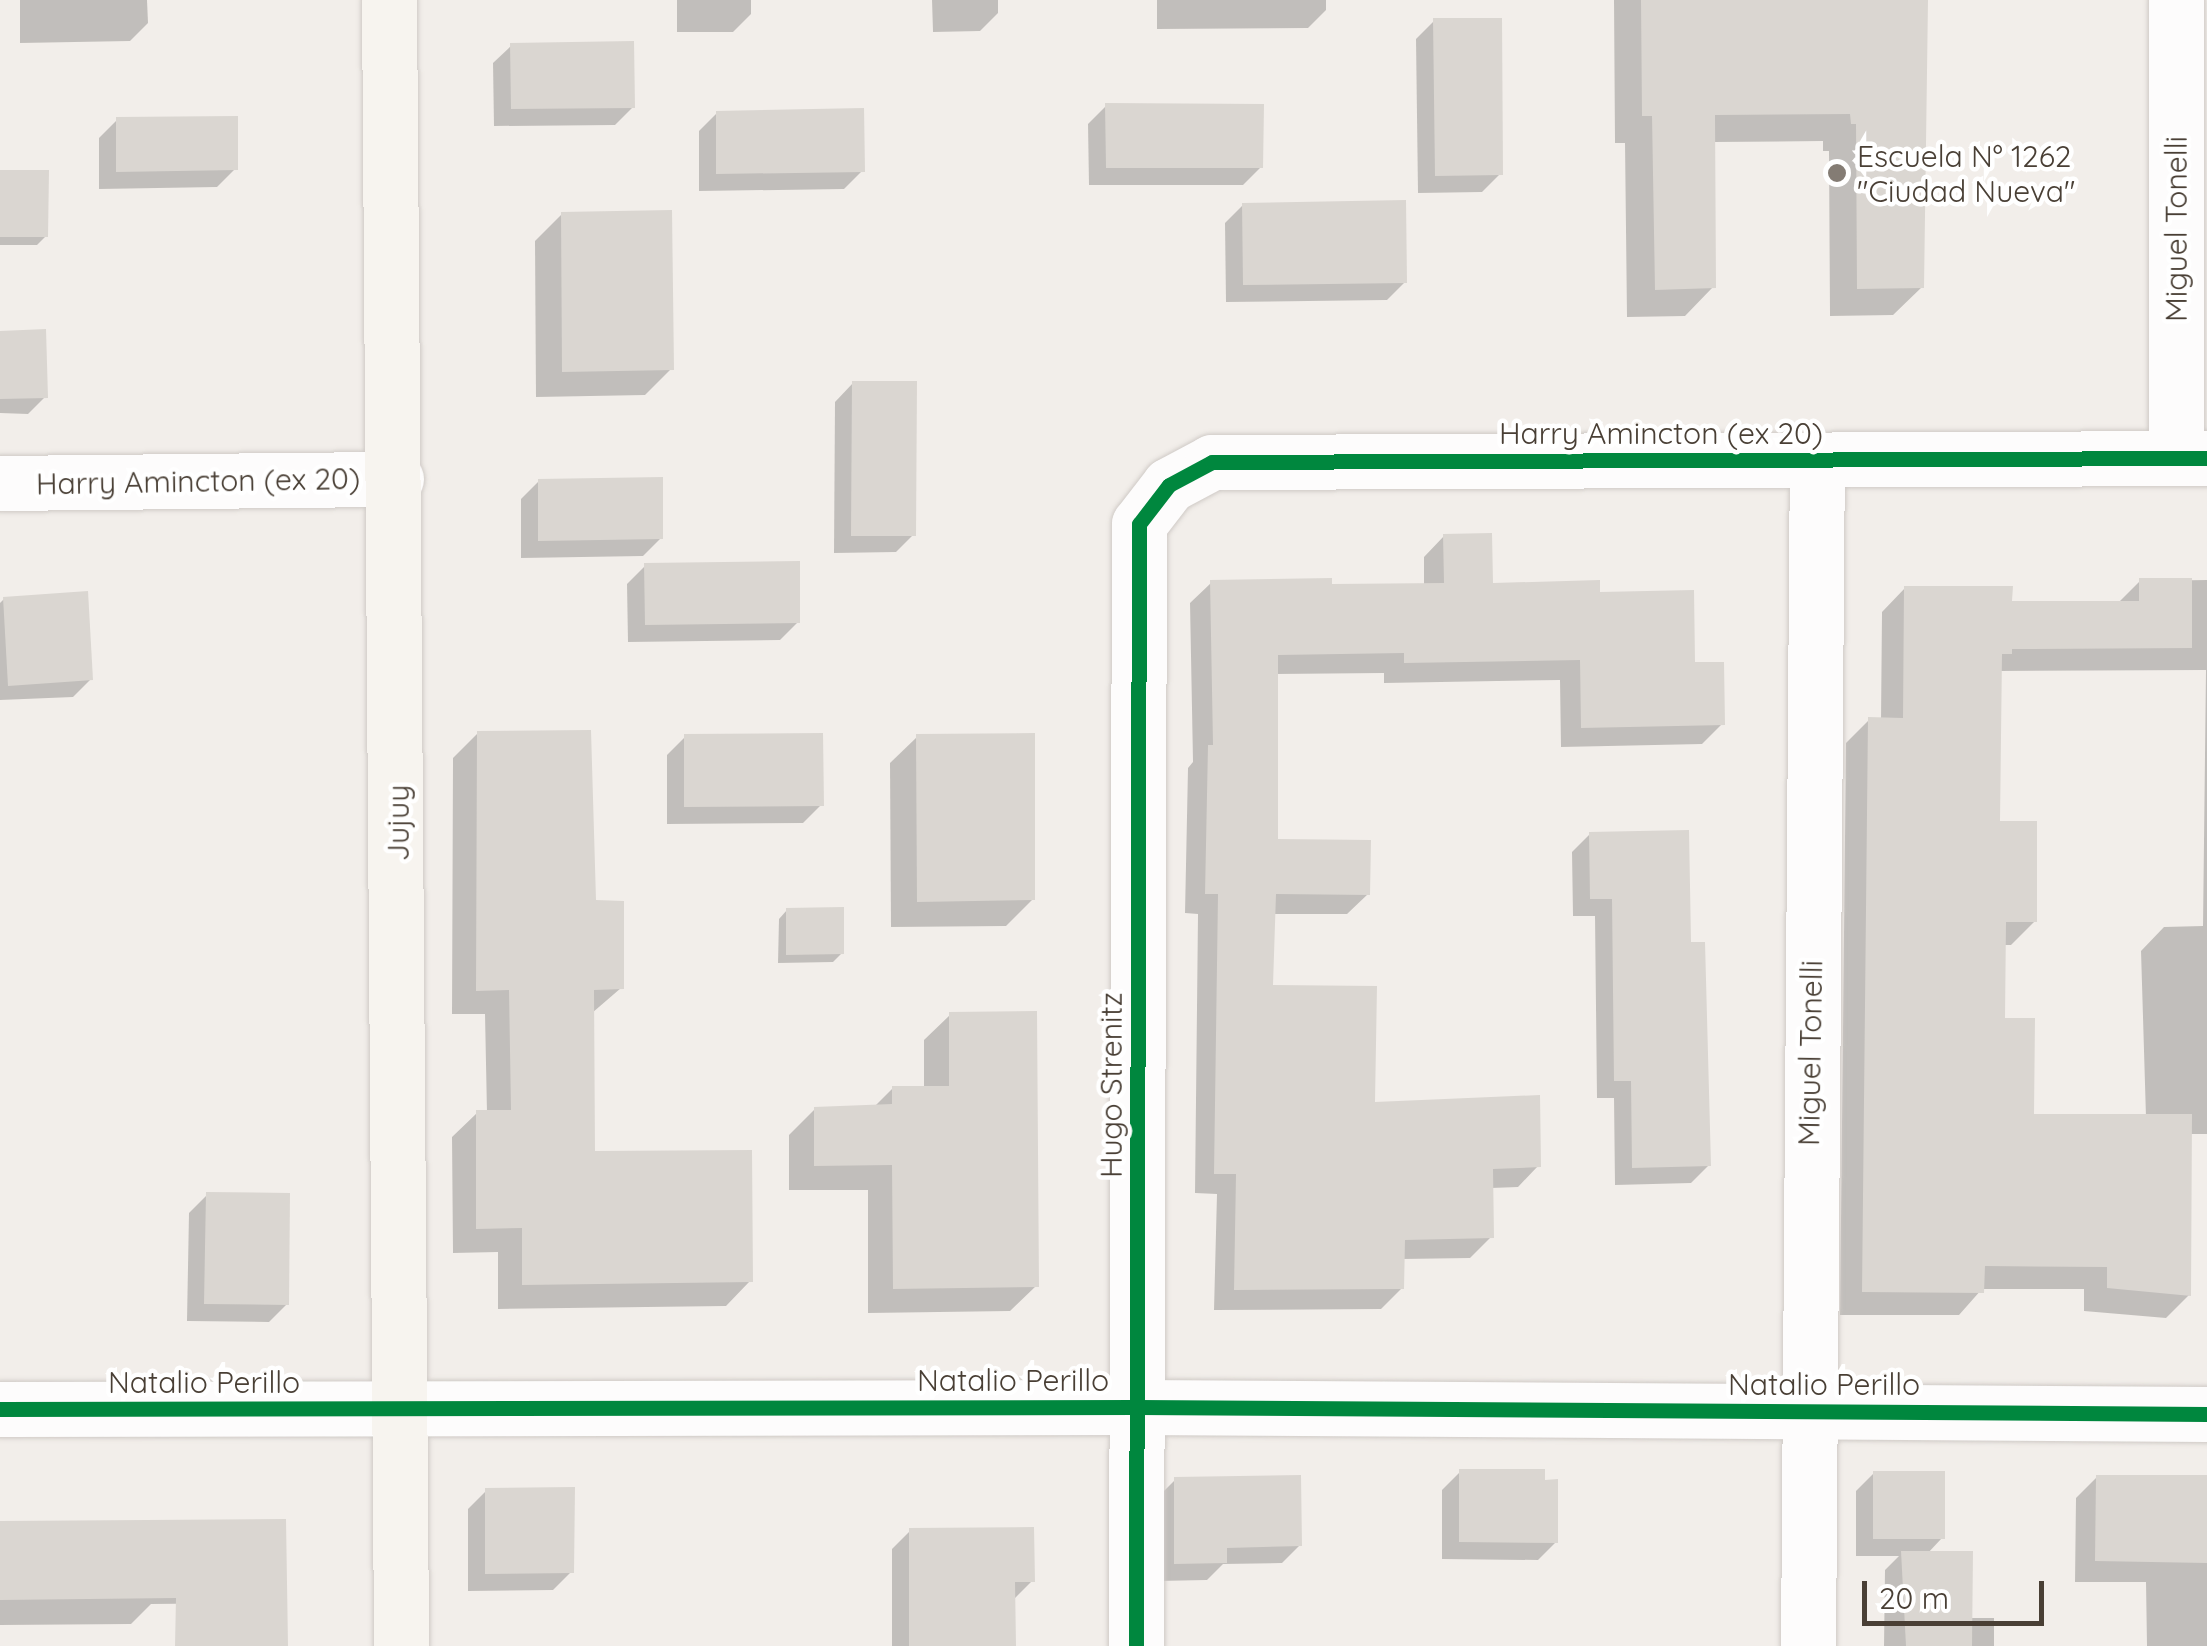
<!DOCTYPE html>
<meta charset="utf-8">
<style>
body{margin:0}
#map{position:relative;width:2207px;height:1646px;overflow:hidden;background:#f2eeea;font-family:Quicksand,sans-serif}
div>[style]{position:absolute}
.shadow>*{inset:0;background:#0003}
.building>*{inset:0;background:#dad6d1}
.roads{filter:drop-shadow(0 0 2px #cfcac6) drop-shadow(0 0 2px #cfcac6)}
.minor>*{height:55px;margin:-27.5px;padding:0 27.5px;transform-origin:27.5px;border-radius:27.5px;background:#fdfcfc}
.secondary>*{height:55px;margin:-27.5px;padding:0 27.5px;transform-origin:27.5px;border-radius:27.5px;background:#f7f4ef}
.cycleway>*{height:15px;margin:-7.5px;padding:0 7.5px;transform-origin:7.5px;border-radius:7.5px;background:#00873e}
.dots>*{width:28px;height:28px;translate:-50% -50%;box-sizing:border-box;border:5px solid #fff;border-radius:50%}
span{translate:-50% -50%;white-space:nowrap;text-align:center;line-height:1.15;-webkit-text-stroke:9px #fff;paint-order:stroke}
.poi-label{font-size:30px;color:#493f35}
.left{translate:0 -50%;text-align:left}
.street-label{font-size:30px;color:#493f35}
.scale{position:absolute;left:1862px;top:1581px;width:182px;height:45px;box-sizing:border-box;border:5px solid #493f35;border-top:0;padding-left:12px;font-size:30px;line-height:35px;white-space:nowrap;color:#493f35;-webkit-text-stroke:8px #fff;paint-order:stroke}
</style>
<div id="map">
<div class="shadow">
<div style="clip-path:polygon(20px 0,147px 0,148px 23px,130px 41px,20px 43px)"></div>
<div style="clip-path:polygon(677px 0,751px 0,751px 14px,733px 32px,677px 32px)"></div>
<div style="clip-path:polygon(932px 0,998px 0,998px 13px,980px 31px,933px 32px)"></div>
<div style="clip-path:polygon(1157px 0,1326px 0,1326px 10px,1308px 28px,1157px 29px)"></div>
<div style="clip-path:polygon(1614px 0,1925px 0,1922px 287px,1893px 315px,1830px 316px,1829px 151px,1823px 151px,1823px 141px,1713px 142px,1713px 287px,1685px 316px,1627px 317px,1625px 143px,1615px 143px)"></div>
<div style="clip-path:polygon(1434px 21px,1500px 174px,1482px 192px,1418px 193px,1416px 39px)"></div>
<div style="clip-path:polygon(512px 45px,633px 107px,615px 125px,494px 126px,493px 63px)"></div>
<div style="clip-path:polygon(1106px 106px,1261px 167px,1243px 185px,1089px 185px,1088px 124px)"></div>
<div style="clip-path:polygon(717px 113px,862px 171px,844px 189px,699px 191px,699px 131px)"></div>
<div style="clip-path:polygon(117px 120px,235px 169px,217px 187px,99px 189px,99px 138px)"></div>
<div style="clip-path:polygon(0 173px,46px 236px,37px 245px,0 245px)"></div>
<div style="clip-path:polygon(1243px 205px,1405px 282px,1387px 300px,1226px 302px,1225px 223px)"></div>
<div style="clip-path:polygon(562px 214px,671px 369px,645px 395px,536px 397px,535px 241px)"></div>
<div style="clip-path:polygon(0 334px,45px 397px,28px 414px,0 413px)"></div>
<div style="clip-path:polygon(853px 383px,914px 534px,896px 552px,834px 553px,835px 402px)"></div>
<div style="clip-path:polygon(539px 481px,661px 538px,643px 556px,521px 558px,521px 499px)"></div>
<div style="clip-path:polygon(1444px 536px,1491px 586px,1598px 594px,1692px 664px,1722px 724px,1702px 744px,1561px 747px,1560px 680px,1384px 683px,1384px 673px,1275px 674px,1275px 841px,1368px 894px,1347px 914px,1273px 914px,1271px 988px,1373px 1104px,1538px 1166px,1518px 1187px,1491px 1188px,1491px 1237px,1470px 1258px,1402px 1259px,1402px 1288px,1381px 1309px,1214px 1310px,1217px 1194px,1195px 1193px,1198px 914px,1185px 913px,1188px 768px,1193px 762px,1190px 603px,1211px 583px,1424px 586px,1424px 557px)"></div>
<div style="clip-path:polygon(645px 566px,798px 622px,780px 640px,628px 642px,627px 584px)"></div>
<div style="clip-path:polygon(evenodd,2207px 580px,2207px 1134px,2190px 1134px,2189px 1295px,2166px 1318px,2084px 1311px,2084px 1289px,1982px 1289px,1959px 1315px,1840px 1315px,1846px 743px,1869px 720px,1881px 720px,1882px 612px,1905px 588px,2010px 604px,2117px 604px,2140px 581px,2207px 580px,2206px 670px,2203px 926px,2164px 927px,2141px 951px,2146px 1117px,2032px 1117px,2003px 1020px,2003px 945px,2011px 945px,2035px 921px,1998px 824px,2000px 671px,2206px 670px)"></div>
<div style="clip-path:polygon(4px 599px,91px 679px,73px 697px,0 700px,0 603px)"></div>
<div style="clip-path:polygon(478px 733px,594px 902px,621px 988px,592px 1013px,593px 1154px,750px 1281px,726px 1306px,498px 1309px,498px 1252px,453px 1253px,452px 1137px,477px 1113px,487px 1113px,485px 1014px,452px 1014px,453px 758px)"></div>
<div style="clip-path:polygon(685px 737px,821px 805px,803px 823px,667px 824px,667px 755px)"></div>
<div style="clip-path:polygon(917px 737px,1033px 899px,1006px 926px,891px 927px,890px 763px)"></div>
<div style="clip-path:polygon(1590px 834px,1689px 945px,1709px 1165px,1691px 1183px,1615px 1185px,1614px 1098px,1597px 1098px,1595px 916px,1573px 916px,1572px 852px)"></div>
<div style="clip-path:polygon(787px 910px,842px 953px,833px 962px,778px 963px,779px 919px)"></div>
<div style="clip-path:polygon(950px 1015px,1036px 1286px,1010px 1311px,868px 1313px,868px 1190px,789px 1190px,789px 1135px,815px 1109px,874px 1107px,893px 1088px,924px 1088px,924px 1040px)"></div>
<div style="clip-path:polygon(207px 1195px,287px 1304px,269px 1322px,187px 1321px,189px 1213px)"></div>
<div style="clip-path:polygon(1460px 1472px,1556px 1542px,1538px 1560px,1442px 1559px,1442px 1490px)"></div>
<div style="clip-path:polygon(1874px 1473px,1942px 1538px,1927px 1554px,1970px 1618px,1994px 1618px,1994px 1646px,1884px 1646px,1885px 1570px,1899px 1556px,1856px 1556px,1856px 1491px)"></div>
<div style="clip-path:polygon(2097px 1477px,2207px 1486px,2207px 1646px,2147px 1646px,2146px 1582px,2075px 1582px,2076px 1498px)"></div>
<div style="clip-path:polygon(1175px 1480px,1300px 1545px,1282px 1563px,1223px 1564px,1207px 1580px,1157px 1581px,1157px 1498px)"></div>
<div style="clip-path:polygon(486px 1491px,571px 1572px,553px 1590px,468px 1591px,468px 1509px)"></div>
<div style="clip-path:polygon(0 1524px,258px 1603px,151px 1604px,131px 1624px,0 1625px)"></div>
<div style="clip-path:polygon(910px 1531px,1032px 1581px,1013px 1600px,1013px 1646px,892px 1646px,892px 1549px)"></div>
</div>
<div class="building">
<div style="clip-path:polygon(1641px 0,1928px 0,1924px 288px,1857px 289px,1856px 124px,1851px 124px,1850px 114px,1715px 115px,1716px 288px,1655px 290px,1652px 116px,1642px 116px)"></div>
<div style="clip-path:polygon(1433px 18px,1502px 18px,1503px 175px,1435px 176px)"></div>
<div style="clip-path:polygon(634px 41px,635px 108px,511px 109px,510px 43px)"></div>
<div style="clip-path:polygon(1105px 103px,1264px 104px,1263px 168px,1106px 168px)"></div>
<div style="clip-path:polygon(864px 108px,865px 172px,716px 174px,716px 111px)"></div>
<div style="clip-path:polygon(238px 116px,238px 170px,116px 172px,116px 117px)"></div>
<div style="clip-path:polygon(0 170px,49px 170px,48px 237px,0 237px)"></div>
<div style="clip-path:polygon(1406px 200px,1407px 283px,1243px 285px,1242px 203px)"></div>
<div style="clip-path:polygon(672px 210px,674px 370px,562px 372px,561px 212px)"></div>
<div style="clip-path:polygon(46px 329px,48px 398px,0 399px,0 331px)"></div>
<div style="clip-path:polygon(852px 381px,917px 381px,916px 536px,851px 536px)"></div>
<div style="clip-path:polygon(663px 477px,663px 539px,538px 541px,538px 479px)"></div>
<div style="clip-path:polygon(1492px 533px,1493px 583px,1600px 580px,1600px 592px,1694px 590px,1695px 662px,1724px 662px,1725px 725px,1581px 728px,1580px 660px,1404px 663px,1404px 653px,1278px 655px,1278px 839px,1371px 840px,1370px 895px,1276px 894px,1273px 985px,1377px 986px,1375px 1102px,1540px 1095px,1541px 1167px,1493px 1169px,1494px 1238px,1405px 1240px,1404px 1289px,1234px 1290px,1236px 1174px,1214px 1174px,1218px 894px,1205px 894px,1208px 745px,1213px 745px,1210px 580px,1332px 578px,1332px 584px,1444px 583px,1443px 534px)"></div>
<div style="clip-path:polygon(800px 561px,800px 623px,645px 625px,644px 563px)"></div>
<div style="clip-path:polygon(2139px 578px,2192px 578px,2192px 648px,2012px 649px,2012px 654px,2002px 654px,2000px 821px,2037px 821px,2037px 922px,2006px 922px,2005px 1018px,2035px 1018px,2034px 1114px,2192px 1114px,2191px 1296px,2107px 1288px,2107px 1267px,1985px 1266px,1984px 1293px,1862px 1292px,1868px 717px,1903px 718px,1904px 586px,2013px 586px,2012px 601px,2139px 601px)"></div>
<div style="clip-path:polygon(88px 591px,93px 680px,8px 686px,3px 597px)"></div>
<div style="clip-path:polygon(591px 730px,596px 900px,624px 901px,624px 989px,594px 990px,595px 1151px,752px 1150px,753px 1282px,522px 1285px,522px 1228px,476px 1229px,476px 1110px,511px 1110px,509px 990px,476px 991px,477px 731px)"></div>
<div style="clip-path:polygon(823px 733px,824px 806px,684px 807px,684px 734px)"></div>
<div style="clip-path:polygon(1035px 733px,1035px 900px,917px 902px,916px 734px)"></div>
<div style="clip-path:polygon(1689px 830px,1691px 942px,1705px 942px,1711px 1166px,1632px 1168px,1631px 1081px,1614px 1081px,1612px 899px,1590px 899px,1589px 832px)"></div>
<div style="clip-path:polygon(844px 907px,844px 954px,786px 955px,786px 908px)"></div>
<div style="clip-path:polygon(1037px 1011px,1039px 1287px,893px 1289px,892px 1165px,814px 1166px,814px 1107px,892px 1104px,892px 1086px,949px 1086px,949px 1012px)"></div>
<div style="clip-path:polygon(206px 1192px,290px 1193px,289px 1305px,204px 1304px)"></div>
<div style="clip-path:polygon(1459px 1469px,1545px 1469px,1545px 1480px,1558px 1479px,1558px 1543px,1459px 1542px)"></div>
<div style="clip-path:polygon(1873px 1471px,1945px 1471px,1945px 1539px,1873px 1539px)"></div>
<div style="clip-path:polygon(1301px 1475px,1302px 1546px,1227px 1548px,1227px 1563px,1174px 1564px,1174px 1477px)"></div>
<div style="clip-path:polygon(2096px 1475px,2207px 1475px,2207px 1563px,2095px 1561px)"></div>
<div style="clip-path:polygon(575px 1487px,574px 1573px,485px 1574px,485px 1488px)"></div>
<div style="clip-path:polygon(286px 1519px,288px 1646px,175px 1646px,176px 1598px,0 1600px,0 1521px)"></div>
<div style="clip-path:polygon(1034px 1527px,1035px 1582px,1015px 1582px,1016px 1646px,909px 1646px,909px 1528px)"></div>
<div style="clip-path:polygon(1901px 1551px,1973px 1551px,1972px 1646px,1906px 1646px)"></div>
</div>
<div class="roads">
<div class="minor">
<div style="left:2176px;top:0;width:458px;rotate:90deg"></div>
<div style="left:0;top:483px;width:396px;rotate:-0.6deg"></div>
<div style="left:0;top:1409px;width:1137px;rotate:-0.1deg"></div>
<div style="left:1137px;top:1407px;width:1070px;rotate:0.37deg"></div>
<div style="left:1136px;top:1646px;width:1122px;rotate:-89.85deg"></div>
<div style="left:1139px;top:524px;width:49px;rotate:-52.4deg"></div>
<div style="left:1169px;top:485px;width:49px;rotate:-28.1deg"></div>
<div style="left:1212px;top:462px;width:995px;rotate:-0.23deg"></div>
<div style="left:1808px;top:1646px;width:1186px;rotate:-89.57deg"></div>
</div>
<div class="secondary">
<div style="left:389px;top:0;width:1646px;rotate:89.58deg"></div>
</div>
</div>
<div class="cycleway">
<div style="left:0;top:1409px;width:1137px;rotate:-0.1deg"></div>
<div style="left:1137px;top:1407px;width:1070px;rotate:0.37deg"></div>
<div style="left:1136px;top:1646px;width:1122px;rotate:-89.85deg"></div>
<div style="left:1139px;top:524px;width:49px;rotate:-52.4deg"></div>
<div style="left:1169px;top:485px;width:49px;rotate:-28.1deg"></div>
<div style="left:1212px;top:462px;width:995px;rotate:-0.23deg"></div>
</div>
<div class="dots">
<div style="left:1837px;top:173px;background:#847c74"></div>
</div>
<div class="poi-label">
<span class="left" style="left:1857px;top:173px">Escuela N° 1262<br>"Ciudad Nueva"</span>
</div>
<div class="street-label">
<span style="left:2176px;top:229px;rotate:-90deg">Miguel Tonelli</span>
<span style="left:1661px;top:433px">Harry Amincton (ex 20)</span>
<span style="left:198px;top:481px;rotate:-1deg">Harry Amincton (ex 20)</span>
<span style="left:398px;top:823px;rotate:-90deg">Jujuy</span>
<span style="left:1810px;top:1053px;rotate:-89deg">Miguel Tonelli</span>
<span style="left:1111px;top:1085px;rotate:-90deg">Hugo Strenitz</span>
<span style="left:1013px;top:1380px">Natalio Perillo</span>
<span style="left:204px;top:1382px">Natalio Perillo</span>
<span style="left:1824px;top:1384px">Natalio Perillo</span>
</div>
<div class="scale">20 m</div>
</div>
